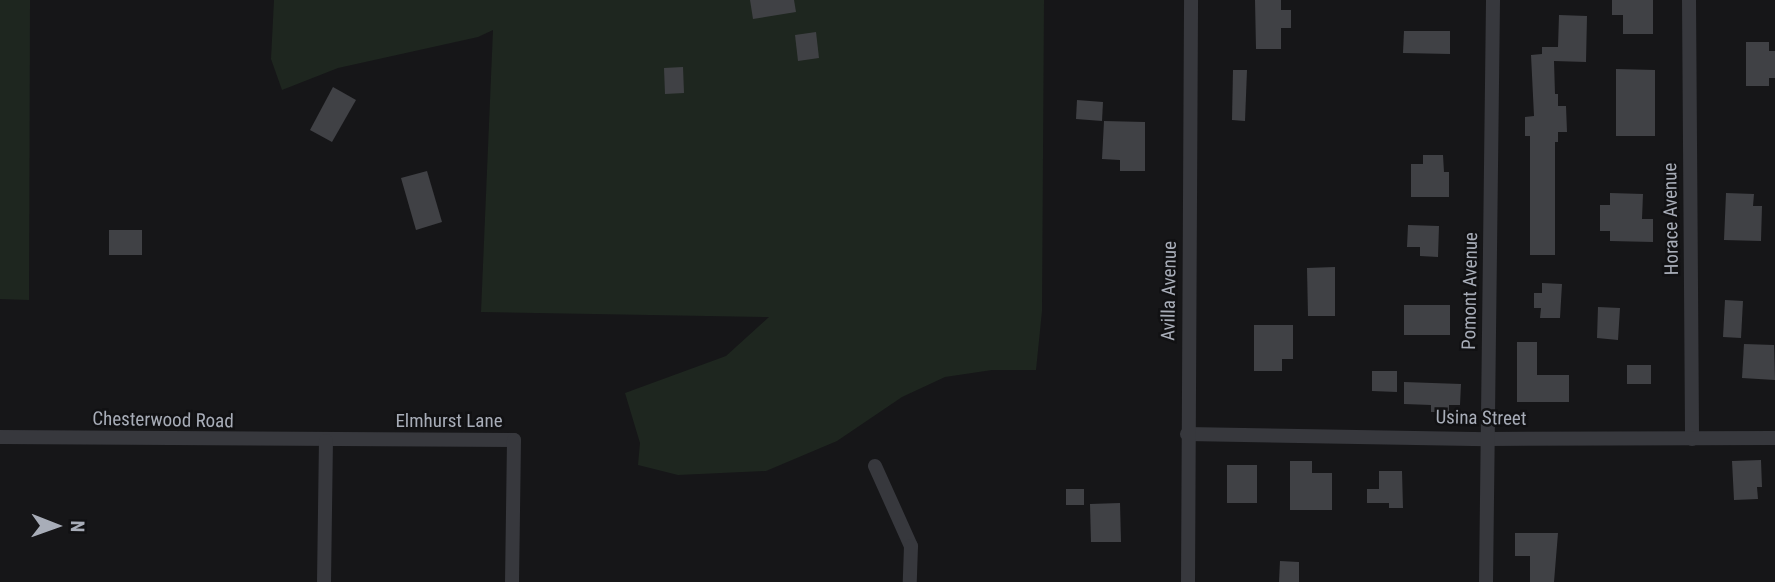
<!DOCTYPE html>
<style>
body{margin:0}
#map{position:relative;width:1775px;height:582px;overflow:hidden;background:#161618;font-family:"Roboto Condensed",sans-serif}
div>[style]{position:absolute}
.green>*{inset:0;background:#1e261f}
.building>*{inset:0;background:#404145}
.minor>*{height:14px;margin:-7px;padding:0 7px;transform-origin:7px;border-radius:7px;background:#37383d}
span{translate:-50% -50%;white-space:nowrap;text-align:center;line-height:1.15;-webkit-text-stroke:5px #111113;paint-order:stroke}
.street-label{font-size:19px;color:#a8adb8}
.north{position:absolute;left:21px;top:491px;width:70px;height:70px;-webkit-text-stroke:5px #111113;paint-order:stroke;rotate:91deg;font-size:19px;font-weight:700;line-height:28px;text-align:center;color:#a8adb8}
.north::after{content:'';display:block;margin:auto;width:24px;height:32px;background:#a8adb8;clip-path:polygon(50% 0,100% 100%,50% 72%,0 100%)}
</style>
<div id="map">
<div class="green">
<div style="clip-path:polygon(0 0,30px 0,29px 300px,0 299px)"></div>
<div style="clip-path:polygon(274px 0,1044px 0,1042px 311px,1036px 370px,992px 370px,945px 377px,902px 397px,837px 441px,766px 471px,678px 475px,638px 465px,640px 443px,625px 393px,726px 356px,769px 317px,481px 312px,493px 30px,478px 37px,338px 68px,282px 90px,271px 59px)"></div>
</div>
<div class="building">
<div style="clip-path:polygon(750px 0,794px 0,796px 12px,753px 19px)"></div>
<div style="clip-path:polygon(1255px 0,1281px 0,1281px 10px,1291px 10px,1291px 28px,1281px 28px,1281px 49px,1256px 49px)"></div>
<div style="clip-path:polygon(1612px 0,1653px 0,1653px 34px,1623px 34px,1623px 15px,1612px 15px)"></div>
<div style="clip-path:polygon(1559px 15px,1587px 16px,1586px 62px,1554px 61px,1555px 94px,1558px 94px,1558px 106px,1566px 106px,1567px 132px,1558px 132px,1558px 142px,1555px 142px,1555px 255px,1530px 255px,1530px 136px,1525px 136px,1525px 117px,1534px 116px,1531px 55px,1542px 54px,1542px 47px,1558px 47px)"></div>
<div style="clip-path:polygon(1404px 31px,1450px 31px,1450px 54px,1403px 53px)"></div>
<div style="clip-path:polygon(816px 32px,819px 58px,798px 61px,795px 35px)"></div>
<div style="clip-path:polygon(1746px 42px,1769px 42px,1769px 51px,1775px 51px,1775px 78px,1769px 78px,1769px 86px,1746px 86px)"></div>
<div style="clip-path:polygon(683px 67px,684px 93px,665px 94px,664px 68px)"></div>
<div style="clip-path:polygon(1616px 69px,1655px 70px,1655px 136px,1616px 136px)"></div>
<div style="clip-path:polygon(1233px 70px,1247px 70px,1245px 121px,1232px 120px)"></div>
<div style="clip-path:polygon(333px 87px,356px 100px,332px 142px,310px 130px)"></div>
<div style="clip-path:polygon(1077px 100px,1103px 102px,1102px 121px,1076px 119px)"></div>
<div style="clip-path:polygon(1104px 121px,1145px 122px,1145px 171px,1120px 171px,1120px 160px,1102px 159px)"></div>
<div style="clip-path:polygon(1423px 155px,1443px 155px,1444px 172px,1449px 172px,1449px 197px,1411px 197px,1411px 164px,1423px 164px)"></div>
<div style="clip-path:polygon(427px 171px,442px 222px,416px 230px,401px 178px)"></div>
<div style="clip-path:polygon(1610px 193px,1643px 194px,1642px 219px,1653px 219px,1653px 242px,1610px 241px,1610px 231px,1600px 231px,1600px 205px,1610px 205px)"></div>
<div style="clip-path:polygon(1726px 193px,1754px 194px,1753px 206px,1762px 206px,1761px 241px,1724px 240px)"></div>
<div style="clip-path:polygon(1408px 225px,1439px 226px,1438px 257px,1420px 256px,1420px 247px,1407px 247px)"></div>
<div style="clip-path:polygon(109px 230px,142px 230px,142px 255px,109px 255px)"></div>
<div style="clip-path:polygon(1335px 267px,1335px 316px,1308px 316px,1307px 268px)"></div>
<div style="clip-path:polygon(1542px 283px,1562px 284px,1560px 318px,1540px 318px,1541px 308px,1534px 308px,1534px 293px,1542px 293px)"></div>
<div style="clip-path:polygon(1725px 300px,1743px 301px,1741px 338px,1723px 337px)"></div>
<div style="clip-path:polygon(1404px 305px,1450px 305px,1450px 335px,1404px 335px)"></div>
<div style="clip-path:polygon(1598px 307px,1620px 308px,1618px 340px,1597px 338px)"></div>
<div style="clip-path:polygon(1254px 325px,1293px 325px,1293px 359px,1282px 359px,1282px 371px,1254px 371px)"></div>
<div style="clip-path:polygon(1517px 342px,1537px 342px,1537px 375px,1569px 375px,1569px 402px,1517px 402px)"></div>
<div style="clip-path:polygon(1744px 344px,1774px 345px,1775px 380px,1742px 378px)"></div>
<div style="clip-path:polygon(1627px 365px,1651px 365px,1651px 384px,1627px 384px)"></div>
<div style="clip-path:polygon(1372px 371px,1397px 371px,1397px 392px,1372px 391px)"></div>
<div style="clip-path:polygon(1404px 382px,1461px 384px,1460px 405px,1449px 405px,1449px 412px,1431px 412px,1431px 405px,1404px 404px)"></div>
<div style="clip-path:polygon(1761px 460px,1762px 487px,1757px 487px,1758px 499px,1734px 500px,1732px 461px)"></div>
<div style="clip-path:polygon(1290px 461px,1312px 461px,1312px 473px,1332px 473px,1332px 510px,1290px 510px)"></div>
<div style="clip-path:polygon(1227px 465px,1257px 465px,1257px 503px,1227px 503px)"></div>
<div style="clip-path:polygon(1379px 471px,1402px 471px,1403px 508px,1389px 508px,1389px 503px,1367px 503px,1367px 489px,1379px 489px)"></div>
<div style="clip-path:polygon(1066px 489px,1084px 489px,1084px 505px,1066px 505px)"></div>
<div style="clip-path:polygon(1120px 503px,1121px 542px,1091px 542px,1090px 504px)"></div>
<div style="clip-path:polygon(1515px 533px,1558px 533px,1554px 582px,1530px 582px,1530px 556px,1515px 556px)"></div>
<div style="clip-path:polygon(1280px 561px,1299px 562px,1299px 582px,1279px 582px)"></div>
</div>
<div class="minor">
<div style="left:1689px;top:0;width:439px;rotate:89.6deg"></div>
<div style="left:1187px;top:434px;width:301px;rotate:1deg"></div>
<div style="left:1488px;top:439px;width:287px;rotate:-0.2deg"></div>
<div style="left:0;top:437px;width:514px;rotate:0.33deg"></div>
<div style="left:514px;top:440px;width:142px;rotate:90.8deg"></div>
<div style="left:875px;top:466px;width:88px;rotate:65.8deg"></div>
<div style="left:911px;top:546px;width:36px;rotate:92deg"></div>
<div style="left:324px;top:582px;width:141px;rotate:-89.2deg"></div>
<div style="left:1188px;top:582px;width:582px;rotate:-89.7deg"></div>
<div style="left:1486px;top:582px;width:582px;rotate:-89.31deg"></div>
</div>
<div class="street-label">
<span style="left:1671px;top:219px;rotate:-91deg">Horace Avenue</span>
<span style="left:1169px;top:291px;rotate:-89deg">Avilla Avenue</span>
<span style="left:1470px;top:291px;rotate:-89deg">Pomont Avenue</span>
<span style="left:1481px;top:418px;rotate:1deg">Usina Street</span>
<span style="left:163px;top:420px;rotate:1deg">Chesterwood Road</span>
<span style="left:449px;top:421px">Elmhurst Lane</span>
</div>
<div class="north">N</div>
</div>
